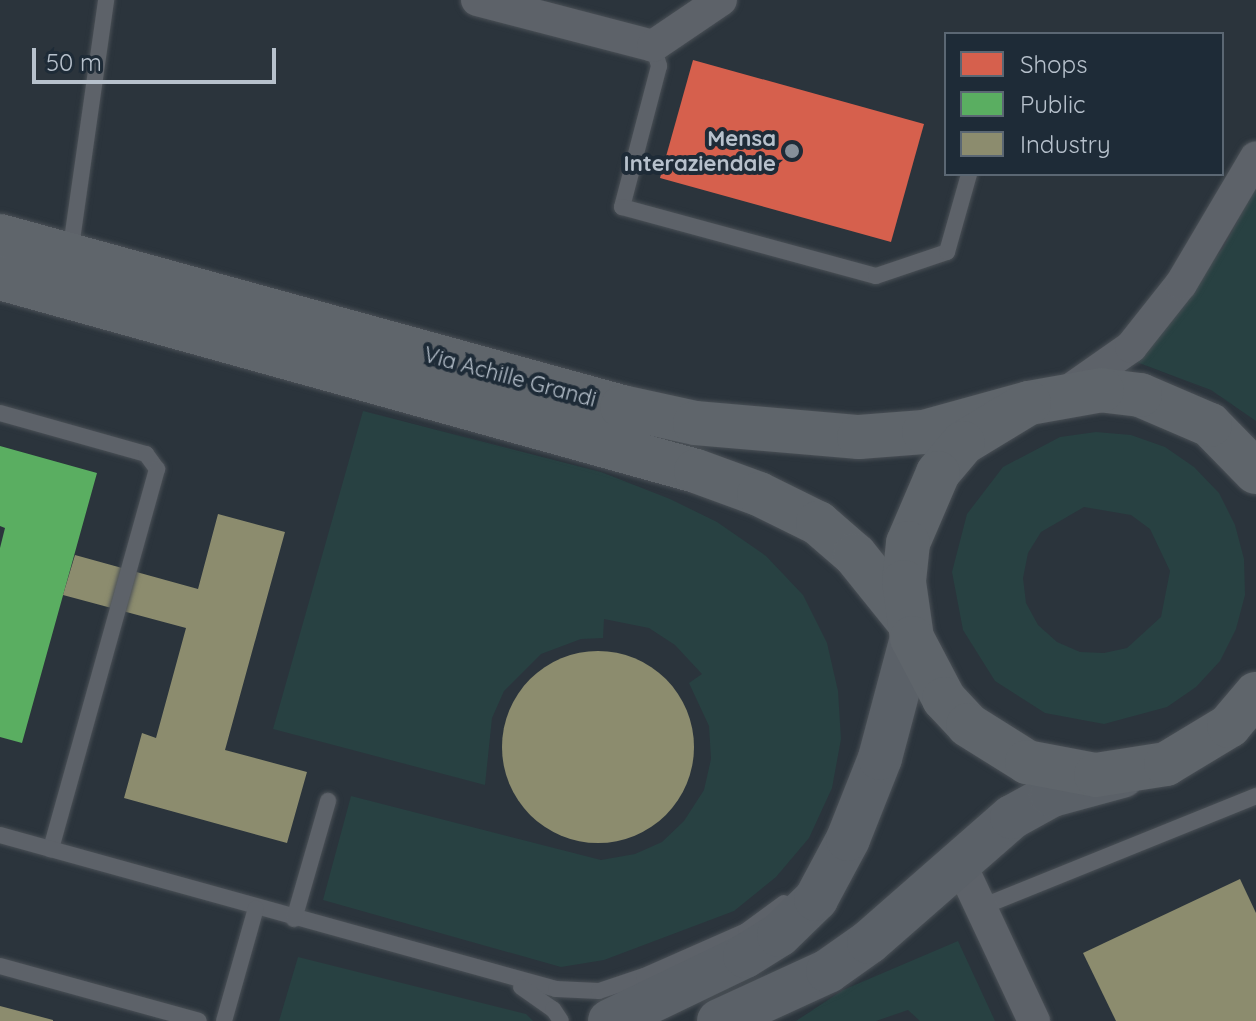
<!DOCTYPE html>
<style>
body{margin:0}
#map{position:relative;width:1256px;height:1021px;overflow:hidden;background:#2b343c;font-family:Quicksand,sans-serif}
div>[style]{position:absolute}
.green>*{inset:0;background:#284142}
.shops>*{inset:0;background:#d6604d}
.public>*{inset:0;background:#5aae61}
.industry>*{inset:0;background:#8c8c6e}
.round{border-radius:50%}
.roads{filter:drop-shadow(0 0 2px #4a5056) drop-shadow(0 0 2px #4a5056)}
.lane>*{height:16px;margin:-8px;padding:0 8px;transform-origin:8px;border-radius:8px;background:#5d6269}
.street>*{height:32px;margin:-16px;padding:0 16px;transform-origin:16px;border-radius:16px;background:#5d6269}
.secondary>*{height:44px;margin:-22px;padding:0 22px;transform-origin:22px;border-radius:22px;background:#5b6168}
.primary>*{height:44px;margin:-22px;padding:0 22px;transform-origin:22px;border-radius:22px;background:#5f656b}
.dots>*{width:22px;height:22px;translate:-50% -50%;box-sizing:border-box;border:4px solid #1e2b37;border-radius:50%}
span{translate:-50% -50%;white-space:nowrap;text-align:center;line-height:1.15;-webkit-text-stroke:8px #1e2b37;paint-order:stroke}
.poi-label{font-size:22px;color:#b7c1cc;font-weight:700}
.right{translate:-100% -50%;text-align:right}
.street-label{font-size:22px;color:#b7c1cc}
.legend{position:absolute;left:944px;top:32px;width:280px;height:144px;box-sizing:border-box;background:#1e2b37;border:2px solid #5b6773;margin:0;padding:10px 14px;list-style:none;font-size:24px;color:#b7c1cc}
.legend li{display:flex;align-items:center;gap:16px;height:40px}
.legend b{width:40px;border:2px solid #5b6773}
.scale{position:absolute;left:32px;top:48px;width:244px;height:36px;box-sizing:border-box;border:4px solid #b7c1cc;border-top:0;padding-left:10px;font-size:24px;line-height:28px;white-space:nowrap;color:#b7c1cc;-webkit-text-stroke:6px #1e2b37;paint-order:stroke}
</style>
<div id="map">
<div class="green">
<div style="clip-path:polygon(1256px 186px,1256px 421px,1211px 390px,1131px 360px,1223px 248px)"></div>
<div style="clip-path:polygon(363px 411px,601px 472px,670px 499px,717px 522px,766px 556px,803px 595px,827px 643px,838px 691px,841px 739px,832px 788px,809px 838px,776px 877px,734px 911px,604px 960px,561px 967px,323px 900px,351px 796px,601px 860px,635px 854px,662px 842px,684px 821px,704px 790px,711px 759px,709px 726px,689px 683px,702px 674px,675px 645px,649px 628px,604px 619px,603px 638px,581px 639px,541px 654px,504px 691px,492px 718px,485px 785px,273px 729px)"></div>
<div style="clip-path:polygon(evenodd,1096px 432px,1131px 435px,1165px 447px,1194px 467px,1219px 493px,1235px 525px,1244px 559px,1245px 595px,1236px 629px,1220px 661px,1196px 687px,1167px 707px,1104px 724px,1045px 713px,995px 681px,963px 630px,952px 572px,967px 514px,1003px 467px,1060px 437px,1096px 432px,1084px 507px,1131px 515px,1150px 529px,1170px 571px,1161px 617px,1127px 648px,1104px 653px,1080px 652px,1057px 642px,1038px 625px,1026px 603px,1023px 578px,1028px 553px,1041px 532px,1084px 507px)"></div>
<div style="clip-path:polygon(958px 941px,995px 1021px,920px 1021px,908px 1010px,876px 1021px,796px 1021px,843px 990px)"></div>
<div style="clip-path:polygon(298px 957px,526px 1014px,533px 1021px,279px 1021px)"></div>
</div>
<div class="shops">
<div style="clip-path:polygon(693px 60px,924px 124px,891px 242px,660px 178px)"></div>
</div>
<div class="public">
<div style="clip-path:polygon(0 446px,97px 473px,22px 743px,0 737px,0 548px,5px 528px,0 526px)"></div>
</div>
<div class="industry">
<div style="clip-path:polygon(218px 514px,285px 532px,225px 750px,307px 772px,287px 843px,124px 798px,142px 733px,156px 738px,186px 628px,63px 595px,75px 555px,198px 589px)"></div>
<div class="round" style="left:502px;top:651px;width:192px;height:192px"></div>
<div style="clip-path:polygon(1240px 879px,1256px 913px,1256px 1021px,1116px 1021px,1083px 953px)"></div>
<div style="clip-path:polygon(0 1006px,53px 1020px,53px 1021px,0 1021px)"></div>
</div>
<div class="roads">
<div class="lane">
<div style="left:653px;top:46px;width:21px;rotate:73deg"></div>
<div style="left:659px;top:66px;width:146px;rotate:104.7deg"></div>
<div style="left:622px;top:207px;width:263px;rotate:15.2deg"></div>
<div style="left:876px;top:276px;width:75px;rotate:-18.7deg"></div>
<div style="left:947px;top:252px;width:81px;rotate:-74.2deg"></div>
<div style="left:70px;top:254px;width:257px;rotate:-81.9deg"></div>
<div style="left:0;top:413px;width:152px;rotate:15.7deg"></div>
<div style="left:146px;top:454px;width:19px;rotate:54deg"></div>
<div style="left:157px;top:469px;width:395px;rotate:105.6deg"></div>
<div style="left:0;top:835px;width:577px;rotate:15.48deg"></div>
<div style="left:556px;top:989px;width:43px;rotate:2.7deg"></div>
<div style="left:599px;top:991px;width:47px;rotate:-18.4deg"></div>
<div style="left:644px;top:976px;width:111px;rotate:-23.8deg"></div>
<div style="left:746px;top:931px;width:47px;rotate:-36.4deg"></div>
<div style="left:979px;top:908px;width:299px;rotate:-22deg"></div>
<div style="left:294px;top:919px;width:123px;rotate:-73.9deg"></div>
<div style="left:0;top:966px;width:206px;rotate:15.4deg"></div>
<div style="left:521px;top:987px;width:39px;rotate:35deg"></div>
<div style="left:553px;top:1009px;width:14px;rotate:56deg"></div>
<div style="left:224px;top:1021px;width:117px;rotate:-74.2deg"></div>
</div>
<div class="street">
<div style="left:477px;top:0;width:182px;rotate:14.6deg"></div>
<div style="left:653px;top:46px;width:82px;rotate:-34.1deg"></div>
<div style="left:1068px;top:391px;width:77px;rotate:-34.9deg"></div>
<div style="left:1131px;top:347px;width:80px;rotate:-51.6deg"></div>
<div style="left:1181px;top:284px;width:147px;rotate:-59.4deg"></div>
<div style="left:959px;top:861px;width:177px;rotate:64.9deg"></div>
</div>
<div class="secondary">
<div style="left:610px;top:1021px;width:150px;rotate:-25.7deg"></div>
<div style="left:745px;top:956px;width:40px;rotate:-32deg"></div>
<div style="left:779px;top:935px;width:52px;rotate:-44.2deg"></div>
<div style="left:816px;top:899px;width:68px;rotate:-61.9deg"></div>
<div style="left:848px;top:839px;width:87px;rotate:-68.4deg"></div>
<div style="left:880px;top:758px;width:124px;rotate:-75.1deg"></div>
<div style="left:719px;top:1021px;width:120px;rotate:-24.6deg"></div>
<div style="left:828px;top:971px;width:50px;rotate:-35.3deg"></div>
<div style="left:869px;top:942px;width:190px;rotate:-41.2deg"></div>
<div style="left:1012px;top:817px;width:46px;rotate:-28.8deg"></div>
<div style="left:1052px;top:795px;width:73px;rotate:-15.2deg"></div>
</div>
<div class="primary">
<div style="left:0;top:236px;width:645px;rotate:15.37deg"></div>
<div style="left:622px;top:407px;width:75px;rotate:12.4deg"></div>
<div style="left:695px;top:423px;width:165px;rotate:4.9deg"></div>
<div style="left:859px;top:437px;width:65px;rotate:-4.4deg"></div>
<div style="left:924px;top:432px;width:109px;rotate:-15.4deg"></div>
<div style="left:0;top:278px;width:722px;rotate:15.5deg"></div>
<div style="left:696px;top:471px;width:67px;rotate:20.1deg"></div>
<div style="left:759px;top:494px;width:66px;rotate:26.2deg"></div>
<div style="left:818px;top:523px;width:49px;rotate:40.9deg"></div>
<div style="left:855px;top:555px;width:85px;rotate:51.2deg"></div>
<div style="left:1256px;top:472px;width:66px;rotate:-134.4deg"></div>
<div style="left:1210px;top:425px;width:76px;rotate:-156.8deg"></div>
<div style="left:1140px;top:395px;width:38px;rotate:-173deg"></div>
<div style="left:1102px;top:390px;width:74px;rotate:169.9deg"></div>
<div style="left:1029px;top:403px;width:77px;rotate:148.8deg"></div>
<div style="left:963px;top:443px;width:39px;rotate:130deg"></div>
<div style="left:938px;top:473px;width:76px;rotate:113.2deg"></div>
<div style="left:908px;top:543px;width:39px;rotate:96deg"></div>
<div style="left:904px;top:582px;width:57px;rotate:81.9deg"></div>
<div style="left:912px;top:638px;width:69px;rotate:62.3deg"></div>
<div style="left:944px;top:699px;width:35px;rotate:47deg"></div>
<div style="left:968px;top:725px;width:70px;rotate:32.1deg"></div>
<div style="left:1027px;top:762px;width:70px;rotate:10.7deg"></div>
<div style="left:1096px;top:775px;width:71px;rotate:-8.9deg"></div>
<div style="left:1166px;top:764px;width:74px;rotate:-31.1deg"></div>
<div style="left:1229px;top:726px;width:42px;rotate:-49.8deg"></div>
</div>
</div>
<div class="dots">
<div style="left:792px;top:151px;background:#86909a"></div>
</div>
<div class="poi-label">
<span class="right" style="left:776px;top:151px">Mensa<br>Interaziendale</span>
</div>
<div class="street-label">
<span style="left:510px;top:377px;rotate:15deg">Via Achille Grandi</span>
</div>
<ul class="legend">
<li><b style="height:22px;background:#d6604d"></b>Shops</li>
<li><b style="height:22px;background:#5aae61"></b>Public</li>
<li><b style="height:22px;background:#8c8c6e"></b>Industry</li>
</ul>
<div class="scale">50 m</div>
</div>
